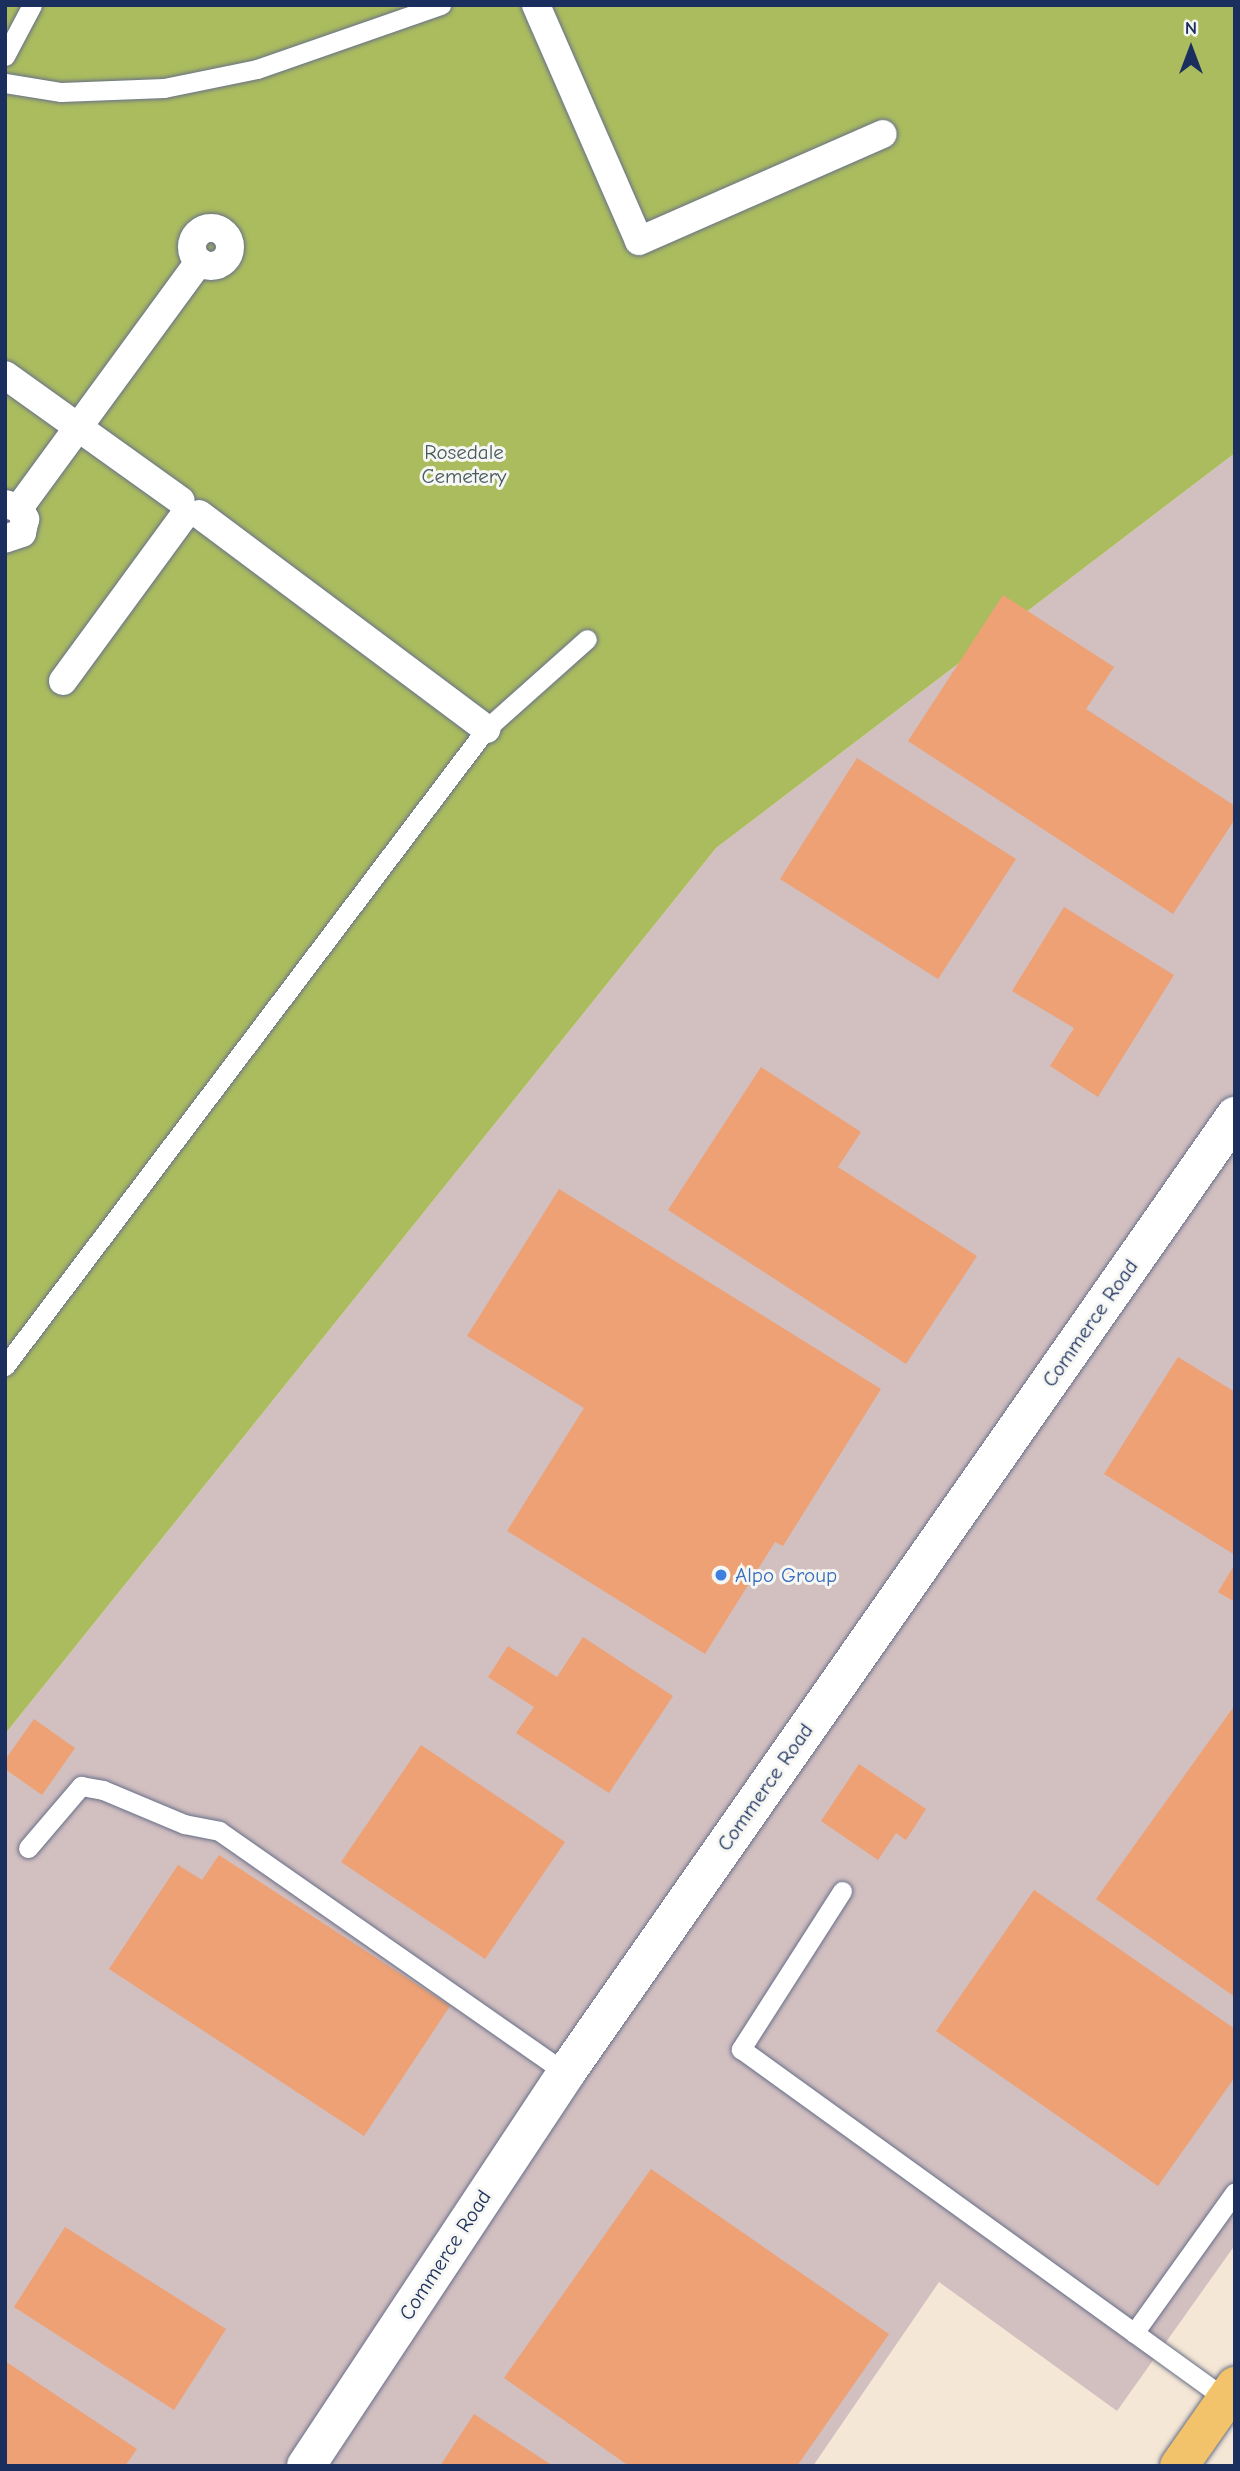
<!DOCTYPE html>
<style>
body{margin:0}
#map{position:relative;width:1240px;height:2471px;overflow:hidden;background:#f5e7d5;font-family:"Comic Neue",sans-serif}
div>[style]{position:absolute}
.industrial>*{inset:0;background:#d2bfc0}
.green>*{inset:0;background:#abbc5f}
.building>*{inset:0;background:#eda175}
.roads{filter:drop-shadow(0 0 2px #676f88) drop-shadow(0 0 2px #676f88)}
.service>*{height:19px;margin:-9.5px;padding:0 9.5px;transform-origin:9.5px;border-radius:9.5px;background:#fff}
.pedestrian>*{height:28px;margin:-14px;padding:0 14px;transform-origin:14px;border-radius:14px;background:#fff}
.pedestrian>.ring{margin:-14px;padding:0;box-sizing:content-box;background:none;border:28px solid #fff;border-radius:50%}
.minor>*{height:38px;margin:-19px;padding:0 19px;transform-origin:19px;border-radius:19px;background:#fff}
.trunk>*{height:38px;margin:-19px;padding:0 19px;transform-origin:19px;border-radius:19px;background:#f2c36a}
.dots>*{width:19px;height:19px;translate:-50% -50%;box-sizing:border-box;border:4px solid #f6f6f2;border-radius:50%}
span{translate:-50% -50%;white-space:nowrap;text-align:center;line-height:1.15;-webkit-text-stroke:6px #f6f6f2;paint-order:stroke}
.park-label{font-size:21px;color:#46595e}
.street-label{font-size:21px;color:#1b2f5e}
.shop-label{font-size:21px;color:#366cbe}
.left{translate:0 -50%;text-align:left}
.frame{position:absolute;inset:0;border:7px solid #1b2f5e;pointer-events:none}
.north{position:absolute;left:1156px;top:14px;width:70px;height:70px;-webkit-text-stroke:5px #f6f6f2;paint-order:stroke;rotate:0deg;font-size:19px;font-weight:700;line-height:28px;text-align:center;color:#1b2f5e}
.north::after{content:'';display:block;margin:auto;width:24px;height:32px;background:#1b2f5e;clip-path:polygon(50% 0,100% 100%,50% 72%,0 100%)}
</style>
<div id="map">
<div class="industrial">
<div style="clip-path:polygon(1235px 453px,1235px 2245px,1117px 2411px,939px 2282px,813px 2466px,5px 2466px,5px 1734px,716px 848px)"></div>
</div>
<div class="green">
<div style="clip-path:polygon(5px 5px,1235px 5px,1235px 453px,716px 848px,5px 1734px)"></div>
</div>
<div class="building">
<div style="clip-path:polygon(1003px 595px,1114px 667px,1086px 709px,1235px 806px,1235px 819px,1173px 914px,908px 741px)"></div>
<div style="clip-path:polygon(857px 758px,1016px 859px,938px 979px,780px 879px)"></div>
<div style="clip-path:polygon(1064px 907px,1174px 975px,1098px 1097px,1050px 1066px,1074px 1028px,1012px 991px)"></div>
<div style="clip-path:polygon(761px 1067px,861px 1132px,838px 1167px,977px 1256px,906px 1364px,668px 1210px)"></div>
<div style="clip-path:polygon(559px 1189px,881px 1389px,783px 1546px,775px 1542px,705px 1654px,507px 1531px,584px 1408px,467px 1336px)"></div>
<div style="clip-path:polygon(1178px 1357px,1235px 1392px,1235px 1555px,1104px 1474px)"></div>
<div style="clip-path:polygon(1235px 1564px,1235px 1602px,1218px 1592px)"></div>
<div style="clip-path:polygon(583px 1637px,673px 1696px,609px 1793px,516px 1733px,534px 1707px,488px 1677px,508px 1646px,557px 1677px)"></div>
<div style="clip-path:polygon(1235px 1705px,1235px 1997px,1096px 1899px)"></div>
<div style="clip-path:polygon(34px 1719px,75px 1748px,42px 1795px,5px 1769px,5px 1760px)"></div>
<div style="clip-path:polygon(421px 1745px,565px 1842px,485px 1959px,341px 1862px)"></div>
<div style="clip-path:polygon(859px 1764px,926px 1809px,906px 1840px,896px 1833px,878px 1860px,821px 1821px)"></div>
<div style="clip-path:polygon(219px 1855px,450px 2006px,364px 2136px,109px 1969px,178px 1865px,202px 1880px)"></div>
<div style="clip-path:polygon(1034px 1890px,1235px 2029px,1235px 2077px,1158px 2186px,936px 2031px)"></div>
<div style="clip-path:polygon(651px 2169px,889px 2334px,797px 2466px,629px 2466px,504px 2378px)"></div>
<div style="clip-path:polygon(65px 2227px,226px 2329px,174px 2410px,14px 2307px)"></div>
<div style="clip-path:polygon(5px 2361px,137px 2449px,125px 2466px,5px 2466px)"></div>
<div style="clip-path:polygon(474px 2414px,553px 2466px,440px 2466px)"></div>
</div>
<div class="roads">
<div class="service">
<div style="left:5px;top:56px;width:58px;rotate:-62.1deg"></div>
<div style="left:5px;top:83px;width:57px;rotate:9.1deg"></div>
<div style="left:61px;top:92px;width:103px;rotate:-2.2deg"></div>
<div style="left:164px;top:88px;width:95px;rotate:-11.5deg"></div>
<div style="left:257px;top:69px;width:195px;rotate:-19.2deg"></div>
<div style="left:5px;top:1366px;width:798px;rotate:-52.94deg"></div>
<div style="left:486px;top:729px;width:135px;rotate:-41.7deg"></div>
<div style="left:28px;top:1848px;width:82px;rotate:-49.5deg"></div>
<div style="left:81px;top:1786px;width:22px;rotate:10deg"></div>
<div style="left:103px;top:1790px;width:88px;rotate:22.8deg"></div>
<div style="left:184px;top:1824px;width:36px;rotate:11deg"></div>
<div style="left:219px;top:1831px;width:423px;rotate:34.9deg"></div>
<div style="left:842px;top:1891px;width:188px;rotate:122.6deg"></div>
<div style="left:741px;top:2049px;width:598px;rotate:35.82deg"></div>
<div style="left:1134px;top:2333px;width:173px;rotate:-54.4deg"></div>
</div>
<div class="pedestrian">
<div style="left:536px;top:5px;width:257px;rotate:66.4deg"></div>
<div style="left:639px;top:241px;width:266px;rotate:-23.7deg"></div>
<div class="ring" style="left:192px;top:228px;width:10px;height:10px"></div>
<div style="left:5px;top:375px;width:216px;rotate:35.6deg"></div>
<div style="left:5px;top:504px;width:15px;rotate:16deg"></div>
<div style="left:19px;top:508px;width:13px;rotate:61deg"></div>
<div style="left:25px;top:519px;width:14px;rotate:102deg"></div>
<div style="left:22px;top:533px;width:18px;rotate:161deg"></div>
<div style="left:19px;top:508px;width:305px;rotate:-53.8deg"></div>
<div style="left:199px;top:514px;width:359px;rotate:36.8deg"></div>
<div style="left:63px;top:681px;width:203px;rotate:-53.8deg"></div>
</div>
<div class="minor">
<div style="left:306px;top:2466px;width:471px;rotate:-56.5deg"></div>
<div style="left:566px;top:2073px;width:1168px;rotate:-55.04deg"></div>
</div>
<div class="trunk">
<div style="left:1179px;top:2466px;width:98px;rotate:-55deg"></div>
</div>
</div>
<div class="dots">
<div style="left:721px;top:1575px;background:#3f7fe0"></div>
</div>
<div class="park-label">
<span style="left:464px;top:464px">Rosedale<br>Cemetery</span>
</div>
<div class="street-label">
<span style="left:1090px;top:1323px;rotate:-55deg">Commerce Road</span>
<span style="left:765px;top:1787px;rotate:-55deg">Commerce Road</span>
<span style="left:445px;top:2255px;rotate:-57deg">Commerce Road</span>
</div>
<div class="shop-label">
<span class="left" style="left:735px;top:1575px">Alpo Group</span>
</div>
<div class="frame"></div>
<div class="north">N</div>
</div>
